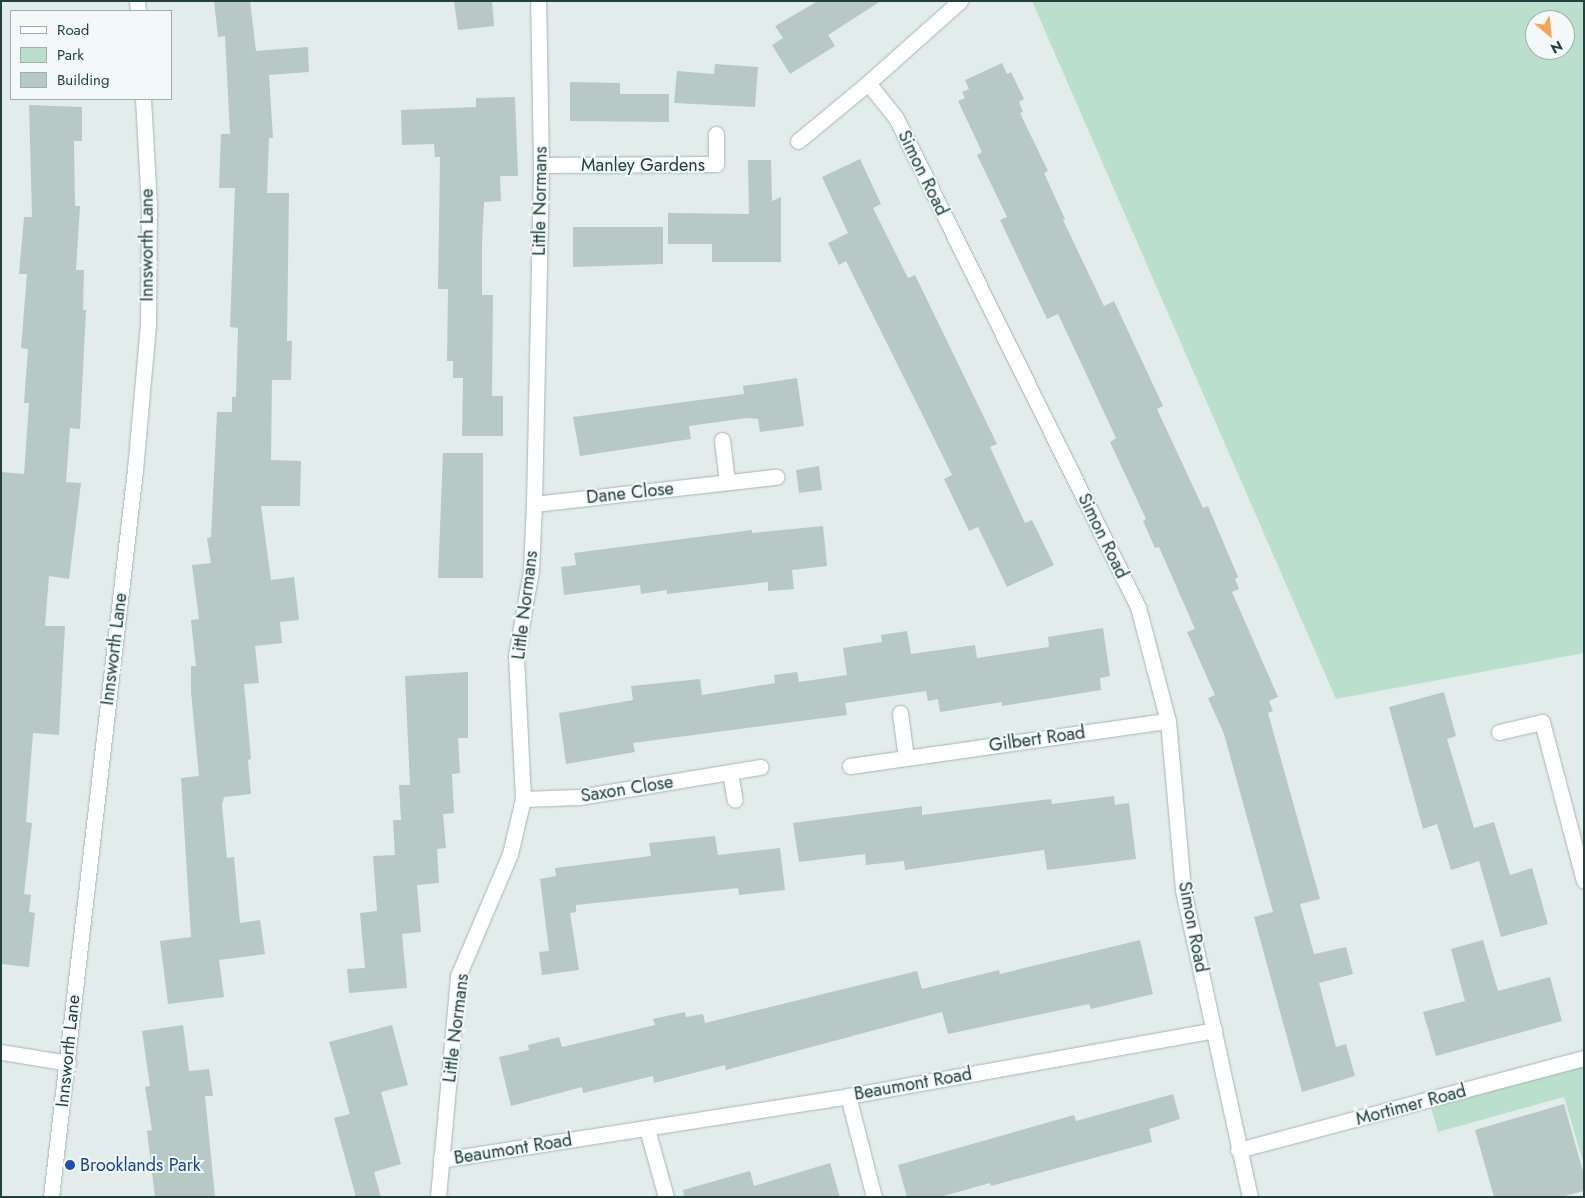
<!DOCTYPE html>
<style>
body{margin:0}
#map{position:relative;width:1585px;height:1198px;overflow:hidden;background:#e2edeb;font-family:Jost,sans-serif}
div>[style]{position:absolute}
.green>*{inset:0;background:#bae0cd}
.building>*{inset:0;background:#b7c8c5}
.roads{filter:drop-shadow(0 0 1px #a4b6b4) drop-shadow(0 0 1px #a4b6b4)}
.minor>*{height:15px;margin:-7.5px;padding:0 7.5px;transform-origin:7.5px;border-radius:7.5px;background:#fff}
.dots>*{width:14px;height:14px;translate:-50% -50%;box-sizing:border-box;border:2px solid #f3f9f8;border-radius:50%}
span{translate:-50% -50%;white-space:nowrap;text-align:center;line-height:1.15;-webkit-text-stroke:4px #f3f9f8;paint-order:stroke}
.street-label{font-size:18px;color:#21403e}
.transit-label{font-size:18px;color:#164399}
.left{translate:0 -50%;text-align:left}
.frame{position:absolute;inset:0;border:2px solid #21403e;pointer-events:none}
.legend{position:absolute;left:10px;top:10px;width:162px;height:90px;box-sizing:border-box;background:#f3f9f8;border:1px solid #9fafae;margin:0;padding:6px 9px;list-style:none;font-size:15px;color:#21403e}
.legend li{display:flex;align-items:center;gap:10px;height:25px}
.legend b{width:25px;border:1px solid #9fafae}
.north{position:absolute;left:1525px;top:10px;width:50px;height:50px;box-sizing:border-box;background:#f3f9f8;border:1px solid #9fafae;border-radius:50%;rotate:152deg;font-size:14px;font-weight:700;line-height:20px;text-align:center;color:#21403e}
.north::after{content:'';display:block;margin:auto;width:18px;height:22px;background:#f9a354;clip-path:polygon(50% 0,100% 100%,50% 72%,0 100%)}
</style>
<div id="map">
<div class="green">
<div style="clip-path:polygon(evenodd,1032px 1px,1584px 1px,1584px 653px,1336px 699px,1032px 1px,1535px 20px,1565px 20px,1565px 50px,1535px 50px,1535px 20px)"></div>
<div style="clip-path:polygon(1584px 1058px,1584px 1165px,1564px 1097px,1438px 1132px,1429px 1100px)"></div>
</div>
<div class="building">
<div style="clip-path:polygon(214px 1px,250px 1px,256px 51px,308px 47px,309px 72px,269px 75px,273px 138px,269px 138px,267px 193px,289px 193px,287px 341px,292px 341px,291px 380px,272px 380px,271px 460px,301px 461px,300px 506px,261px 506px,271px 580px,294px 577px,299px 620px,280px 622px,282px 643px,255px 646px,259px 683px,244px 684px,251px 759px,248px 760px,251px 794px,224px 797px,222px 805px,227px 858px,234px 857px,240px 923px,260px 920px,265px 954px,219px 960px,224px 997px,168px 1004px,160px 941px,191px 937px,181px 778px,199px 776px,191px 692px,191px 666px,196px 666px,191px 620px,199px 619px,192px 565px,211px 563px,207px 538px,211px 537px,217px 412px,232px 412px,232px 397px,236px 397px,238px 328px,230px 327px,235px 188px,219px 188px,221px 134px,230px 134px,225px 36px,218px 37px)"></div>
<div style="clip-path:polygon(454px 1px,492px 1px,494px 26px,458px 30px)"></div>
<div style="clip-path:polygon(818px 1px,881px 1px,828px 35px,835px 46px,790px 74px,772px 45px,783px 38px,775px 26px)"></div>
<div style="clip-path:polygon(1002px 63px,1007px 74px,1011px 72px,1024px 99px,1019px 102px,1023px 112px,1020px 113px,1048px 171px,1044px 173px,1065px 219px,1063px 220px,1104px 306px,1114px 301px,1163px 406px,1157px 409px,1203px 508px,1208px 506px,1238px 577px,1235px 579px,1239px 589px,1232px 592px,1278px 697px,1269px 701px,1273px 711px,1268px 713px,1320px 899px,1300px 904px,1314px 954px,1346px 947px,1353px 974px,1319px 983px,1336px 1047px,1346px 1044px,1355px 1076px,1302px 1092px,1254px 917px,1273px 912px,1224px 734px,1208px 698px,1215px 695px,1187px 632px,1195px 629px,1159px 547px,1155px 548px,1143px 521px,1146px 519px,1110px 442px,1116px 438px,1075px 350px,1058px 314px,1047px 319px,1000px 220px,1007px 217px,977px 155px,982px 152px,958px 101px,965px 98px,962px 92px,969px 89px,965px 80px)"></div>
<div style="clip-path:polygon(715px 64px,758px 67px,755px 107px,674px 103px,677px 71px,714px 74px)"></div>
<div style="clip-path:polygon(570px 82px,620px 83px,620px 94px,669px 94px,669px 122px,570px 121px)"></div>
<div style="clip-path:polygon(515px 97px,518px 176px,500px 176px,501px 201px,484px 202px,482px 244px,482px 295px,493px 295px,492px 396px,503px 396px,503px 436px,462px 436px,463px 378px,453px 378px,453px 361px,447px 361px,448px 289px,438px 289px,440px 157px,435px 157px,434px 144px,402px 145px,401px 110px,476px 107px,476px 98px)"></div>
<div style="clip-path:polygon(29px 105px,82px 107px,82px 141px,74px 141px,75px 206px,80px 206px,76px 270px,84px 270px,83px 310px,86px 310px,80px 429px,70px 428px,66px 482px,81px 483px,69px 579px,49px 576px,45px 626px,65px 626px,59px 735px,33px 733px,26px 822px,32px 823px,24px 894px,31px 895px,29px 912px,35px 913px,29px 967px,1px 964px,1px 472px,24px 474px,29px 403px,24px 403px,28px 349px,21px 348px,27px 274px,19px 274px,24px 217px,32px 217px)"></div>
<div style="clip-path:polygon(860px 159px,881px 204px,873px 208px,908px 278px,915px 275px,997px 444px,990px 447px,1025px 523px,1032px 520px,1054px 565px,1007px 587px,978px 527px,969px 531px,944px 479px,952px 475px,923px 416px,846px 261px,839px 265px,828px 243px,848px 233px,822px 177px)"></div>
<div style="clip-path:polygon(748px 160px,771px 160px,772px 201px,781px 197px,781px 262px,712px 262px,712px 244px,668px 244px,668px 213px,749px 214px)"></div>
<div style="clip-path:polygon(573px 227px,663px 227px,663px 264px,573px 267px)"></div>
<div style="clip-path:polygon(797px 378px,804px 426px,760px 432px,758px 419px,747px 418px,689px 426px,691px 439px,580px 456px,573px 417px,744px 394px,743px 386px)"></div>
<div style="clip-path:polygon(443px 453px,483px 453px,483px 578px,438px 578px)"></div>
<div style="clip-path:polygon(819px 466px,822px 490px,799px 493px,796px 470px)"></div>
<div style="clip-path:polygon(823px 526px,827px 566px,792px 570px,794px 589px,768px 591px,768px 582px,667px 594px,667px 590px,641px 594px,640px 585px,564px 595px,561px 567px,576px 565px,574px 553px,752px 530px,752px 533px)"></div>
<div style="clip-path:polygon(1103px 628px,1110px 676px,1100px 678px,1101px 690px,1002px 706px,1002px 702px,940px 712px,938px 699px,928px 701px,926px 691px,845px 703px,847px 715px,633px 743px,635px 752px,566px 764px,559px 713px,633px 700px,631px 686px,700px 679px,702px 695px,775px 683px,774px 675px,797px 672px,799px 682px,847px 675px,843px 648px,882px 642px,881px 635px,907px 631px,911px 654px,975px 645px,977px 658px,1049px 647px,1048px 637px)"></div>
<div style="clip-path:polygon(468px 672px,468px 738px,458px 738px,460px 773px,452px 774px,454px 813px,443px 814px,446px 848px,437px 849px,439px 883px,417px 885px,421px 932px,402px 934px,407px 988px,349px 993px,347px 969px,365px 968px,360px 913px,377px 911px,373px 856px,395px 855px,393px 820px,401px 820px,399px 785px,410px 785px,405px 676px)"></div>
<div style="clip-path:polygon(1444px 692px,1456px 736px,1447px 739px,1474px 828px,1494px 822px,1510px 875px,1532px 868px,1548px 924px,1501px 937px,1479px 861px,1451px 870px,1437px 824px,1423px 829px,1389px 707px)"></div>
<div style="clip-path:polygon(1114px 796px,1115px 805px,1129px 803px,1136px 859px,1047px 870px,1044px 850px,905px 870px,904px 861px,866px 865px,865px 854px,799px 862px,793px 823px,922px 806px,922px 815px,1051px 799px,1052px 804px)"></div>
<div style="clip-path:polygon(715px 836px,718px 855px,780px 848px,785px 890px,739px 895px,738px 888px,576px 905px,576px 912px,570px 913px,579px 970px,542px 975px,539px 952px,549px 951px,540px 879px,556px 876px,555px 868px,651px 856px,649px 843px)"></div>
<div style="clip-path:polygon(1140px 940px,1153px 994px,1091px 1009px,1089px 1004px,948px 1034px,942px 1012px,726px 1070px,725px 1065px,654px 1083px,653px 1076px,583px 1093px,582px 1087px,511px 1106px,499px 1057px,529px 1050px,528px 1045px,559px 1037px,562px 1047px,655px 1025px,653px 1019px,685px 1012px,686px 1017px,703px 1014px,705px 1023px,917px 971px,922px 989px,999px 970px,1000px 974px)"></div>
<div style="clip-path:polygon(1483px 940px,1498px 991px,1550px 977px,1562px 1021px,1436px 1056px,1423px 1012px,1465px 1001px,1451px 949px)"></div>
<div style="clip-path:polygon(183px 1025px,189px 1071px,209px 1069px,213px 1096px,205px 1096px,215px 1197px,155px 1197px,147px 1131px,152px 1130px,145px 1087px,150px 1086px,142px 1031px)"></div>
<div style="clip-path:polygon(392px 1025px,408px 1085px,381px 1092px,401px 1164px,374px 1172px,381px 1197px,356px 1197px,334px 1118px,350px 1114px,329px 1042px)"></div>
<div style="clip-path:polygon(1173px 1094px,1180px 1119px,1149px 1129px,1152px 1142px,991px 1186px,990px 1183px,940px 1197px,907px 1197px,898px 1165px,1074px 1115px,1076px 1121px)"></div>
<div style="clip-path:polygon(1564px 1104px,1584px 1175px,1584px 1191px,1561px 1197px,1494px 1197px,1475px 1130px)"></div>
<div style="clip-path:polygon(830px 1163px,840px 1197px,684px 1197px,683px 1190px,750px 1171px,754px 1186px)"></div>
</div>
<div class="roads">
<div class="minor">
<div style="left:137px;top:1px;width:10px;rotate:84deg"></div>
<div style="left:960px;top:1px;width:123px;rotate:138.3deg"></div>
<div style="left:868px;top:83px;width:45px;rotate:51.3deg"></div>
<div style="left:896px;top:118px;width:546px;rotate:63.67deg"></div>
<div style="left:1138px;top:607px;width:118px;rotate:75.3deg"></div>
<div style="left:1168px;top:721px;width:170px;rotate:84.9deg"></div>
<div style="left:1183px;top:890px;width:314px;rotate:77.7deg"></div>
<div style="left:798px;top:141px;width:91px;rotate:-39.6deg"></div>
<div style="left:541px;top:165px;width:175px;rotate:-0.3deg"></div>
<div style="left:716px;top:164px;width:30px;rotate:-90deg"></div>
<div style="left:722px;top:440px;width:42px;rotate:83.2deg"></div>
<div style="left:534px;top:504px;width:244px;rotate:-6.4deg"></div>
<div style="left:900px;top:713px;width:45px;rotate:82.4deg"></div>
<div style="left:1499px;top:732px;width:44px;rotate:-13.1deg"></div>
<div style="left:1542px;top:722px;width:164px;rotate:75.2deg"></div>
<div style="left:850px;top:766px;width:321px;rotate:-8.1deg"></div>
<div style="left:730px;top:773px;width:27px;rotate:80deg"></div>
<div style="left:523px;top:799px;width:56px;rotate:-2deg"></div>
<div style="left:579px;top:797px;width:184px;rotate:-9.4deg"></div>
<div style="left:1px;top:1052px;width:68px;rotate:9.3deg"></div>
<div style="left:848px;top:1096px;width:104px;rotate:75.6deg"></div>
<div style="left:647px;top:1129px;width:71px;rotate:74.4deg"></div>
<div style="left:1238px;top:1150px;width:358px;rotate:-14.9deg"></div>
<div style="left:441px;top:1160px;width:412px;rotate:-8.9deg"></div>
<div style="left:848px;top:1096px;width:372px;rotate:-10.2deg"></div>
<div style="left:51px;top:1197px;width:732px;rotate:-83.41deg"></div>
<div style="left:135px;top:470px;width:146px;rotate:-84.9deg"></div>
<div style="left:148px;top:325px;width:119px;rotate:-89.5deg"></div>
<div style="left:149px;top:206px;width:107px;rotate:-93.2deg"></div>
<div style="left:438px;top:1197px;width:222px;rotate:-84.8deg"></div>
<div style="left:458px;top:976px;width:133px;rotate:-66.9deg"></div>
<div style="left:510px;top:854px;width:57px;rotate:-76.7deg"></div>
<div style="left:523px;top:799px;width:143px;rotate:-92.8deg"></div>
<div style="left:516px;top:656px;width:87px;rotate:-80.1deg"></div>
<div style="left:531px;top:570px;width:66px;rotate:-87.4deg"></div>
<div style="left:534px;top:504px;width:339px;rotate:-88.8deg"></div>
<div style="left:541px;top:165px;width:164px;rotate:-91deg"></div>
</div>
</div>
<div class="dots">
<div style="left:70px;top:1165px;background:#1a4fb4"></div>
</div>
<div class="street-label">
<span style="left:643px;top:165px">Manley Gardens</span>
<span style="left:923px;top:173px;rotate:64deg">Simon Road</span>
<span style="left:540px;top:201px;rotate:-89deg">Little Normans</span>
<span style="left:147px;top:245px;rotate:-90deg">Innsworth Lane</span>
<span style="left:630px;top:493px;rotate:-6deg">Dane Close</span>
<span style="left:1103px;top:536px;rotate:64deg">Simon Road</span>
<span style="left:525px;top:605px;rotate:-83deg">Little Normans</span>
<span style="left:114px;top:649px;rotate:-83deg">Innsworth Lane</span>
<span style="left:1037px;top:739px;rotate:-8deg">Gilbert Road</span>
<span style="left:627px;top:789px;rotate:-9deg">Saxon Close</span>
<span style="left:1193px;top:927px;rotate:79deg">Simon Road</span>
<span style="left:456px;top:1028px;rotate:-83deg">Little Normans</span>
<span style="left:68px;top:1051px;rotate:-84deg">Innsworth Lane</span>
<span style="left:913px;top:1084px;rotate:-10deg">Beaumont Road</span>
<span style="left:1411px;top:1105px;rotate:-15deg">Mortimer Road</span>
<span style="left:513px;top:1149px;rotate:-9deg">Beaumont Road</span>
</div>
<div class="transit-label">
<span class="left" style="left:80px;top:1165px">Brooklands Park</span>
</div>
<div class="frame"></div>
<ul class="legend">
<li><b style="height:6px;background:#fff"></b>Road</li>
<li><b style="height:14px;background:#bae0cd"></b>Park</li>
<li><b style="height:14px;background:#b7c8c5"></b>Building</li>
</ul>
<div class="north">N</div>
</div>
